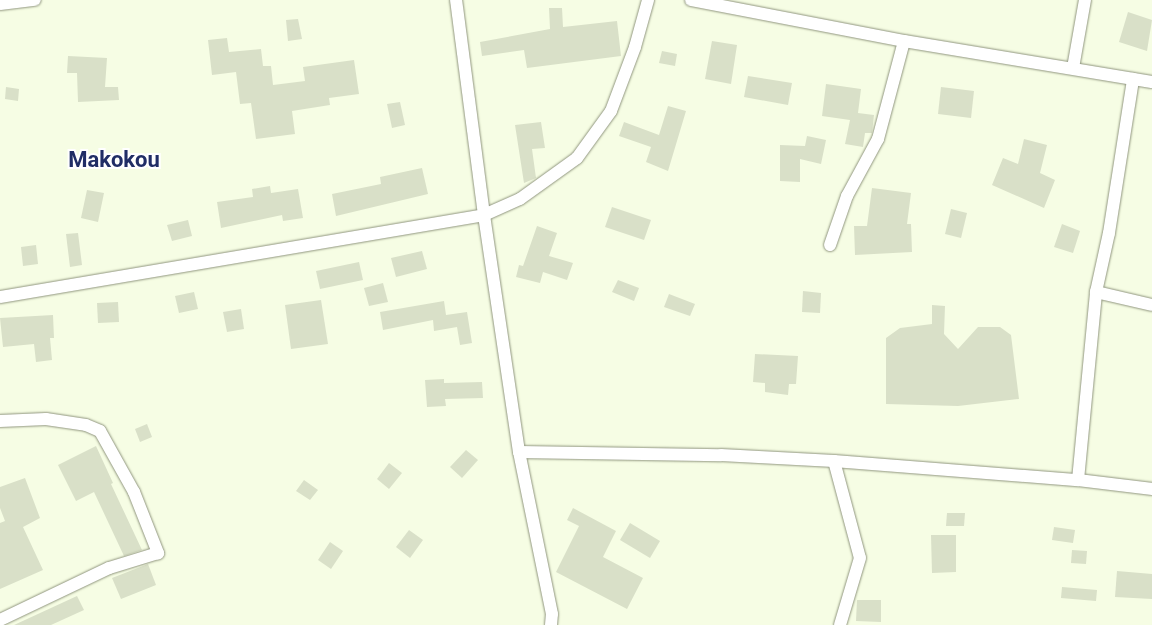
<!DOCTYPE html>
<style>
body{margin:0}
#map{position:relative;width:1152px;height:625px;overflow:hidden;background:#f6fde4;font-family:Roboto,sans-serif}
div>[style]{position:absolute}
.building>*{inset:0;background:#d9e0c8}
.roads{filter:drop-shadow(0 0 1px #90967f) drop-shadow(0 0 1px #90967f)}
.minor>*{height:12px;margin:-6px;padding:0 6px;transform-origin:6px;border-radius:6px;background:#fff}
span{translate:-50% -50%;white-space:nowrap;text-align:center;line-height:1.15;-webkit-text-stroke:4px #fff;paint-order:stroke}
.town-label{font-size:22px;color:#202d65;font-weight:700}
</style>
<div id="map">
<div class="building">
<div style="clip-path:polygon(549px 8px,562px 8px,563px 27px,617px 21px,621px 56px,527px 68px,524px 50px,482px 56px,480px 42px,550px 29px)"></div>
<div style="clip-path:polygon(1128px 12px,1152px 20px,1147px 51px,1119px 42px)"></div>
<div style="clip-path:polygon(298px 19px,302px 39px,288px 41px,286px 20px)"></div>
<div style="clip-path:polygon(227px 38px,229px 52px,261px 49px,263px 66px,271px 66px,273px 85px,305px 81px,303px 67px,354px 60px,359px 94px,329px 98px,330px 105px,292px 111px,295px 134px,256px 139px,251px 103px,240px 104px,236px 72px,212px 75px,208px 40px)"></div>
<div style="clip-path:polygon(712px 41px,737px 45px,731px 84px,705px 79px)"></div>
<div style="clip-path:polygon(662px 51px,677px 54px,675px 66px,659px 63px)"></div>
<div style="clip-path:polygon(68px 56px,107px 58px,105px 87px,118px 87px,119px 100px,78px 102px,77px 73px,67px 73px)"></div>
<div style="clip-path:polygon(748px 76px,792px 83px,788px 105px,744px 97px)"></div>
<div style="clip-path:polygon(826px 84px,861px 89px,858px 113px,874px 115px,872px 133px,865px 133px,863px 147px,845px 144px,850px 120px,822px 116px)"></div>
<div style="clip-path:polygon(6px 87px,19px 89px,18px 101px,5px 99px)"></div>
<div style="clip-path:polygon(941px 87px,974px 91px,971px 118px,938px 114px)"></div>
<div style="clip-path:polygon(400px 102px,405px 125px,392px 128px,387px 104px)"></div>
<div style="clip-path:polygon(668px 106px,686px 111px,668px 171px,646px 162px,651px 147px,619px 136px,624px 122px,659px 135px)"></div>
<div style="clip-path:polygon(541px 122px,545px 148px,532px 149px,536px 178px,524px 183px,515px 125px)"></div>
<div style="clip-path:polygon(807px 136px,826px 140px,821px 164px,800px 159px,800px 182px,780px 181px,780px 145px,805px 146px)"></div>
<div style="clip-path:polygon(1024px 139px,1047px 145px,1040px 173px,1055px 180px,1044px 208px,992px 185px,1003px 158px,1018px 164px)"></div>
<div style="clip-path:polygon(422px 168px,428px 194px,336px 216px,332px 194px,381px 184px,380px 177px)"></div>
<div style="clip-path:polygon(270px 186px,271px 193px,298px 189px,303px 218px,283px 221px,282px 215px,221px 228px,217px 202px,253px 197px,252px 189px)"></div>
<div style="clip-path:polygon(872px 188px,911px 193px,907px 224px,911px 224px,912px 252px,855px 255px,854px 226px,867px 226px)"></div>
<div style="clip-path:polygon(87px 190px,104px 193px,98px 222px,81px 218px)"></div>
<div style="clip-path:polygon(612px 207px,651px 220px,644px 240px,605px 227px)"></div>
<div style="clip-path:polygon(951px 209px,967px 213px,961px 238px,945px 234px)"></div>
<div style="clip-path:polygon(188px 220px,192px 236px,172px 241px,167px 225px)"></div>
<div style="clip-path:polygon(1062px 224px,1080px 231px,1073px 253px,1054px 247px)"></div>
<div style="clip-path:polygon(537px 226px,557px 233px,549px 256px,573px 263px,567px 280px,543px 272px,540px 283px,516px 277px,519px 265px,523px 266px)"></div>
<div style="clip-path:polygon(78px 233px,82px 265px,70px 267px,66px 234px)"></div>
<div style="clip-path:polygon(36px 245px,38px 264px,23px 266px,21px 247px)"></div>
<div style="clip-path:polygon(422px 251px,427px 269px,396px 277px,391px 258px)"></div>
<div style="clip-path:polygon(359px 262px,363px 280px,320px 289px,316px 271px)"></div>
<div style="clip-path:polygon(618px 280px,639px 288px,634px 301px,612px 292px)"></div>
<div style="clip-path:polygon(383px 283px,388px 302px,369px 306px,364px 288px)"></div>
<div style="clip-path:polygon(803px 291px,821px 293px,820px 313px,802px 312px)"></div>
<div style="clip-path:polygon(194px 292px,198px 309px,179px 313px,175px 296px)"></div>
<div style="clip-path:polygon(669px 294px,695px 304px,690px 316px,664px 307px)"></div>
<div style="clip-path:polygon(321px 300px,328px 344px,291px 349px,285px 305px)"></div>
<div style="clip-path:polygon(444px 301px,446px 315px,467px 312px,472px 343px,460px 345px,457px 327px,434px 331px,433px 320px,383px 330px,380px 312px)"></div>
<div style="clip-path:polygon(118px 302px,119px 322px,98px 323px,97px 303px)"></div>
<div style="clip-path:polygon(932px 305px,945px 306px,944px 334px,958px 349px,978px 327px,1000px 327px,1011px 335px,1019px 399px,958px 406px,886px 404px,886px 338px,900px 328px,932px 324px)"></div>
<div style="clip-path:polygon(241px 309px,244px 329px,227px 332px,223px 312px)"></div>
<div style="clip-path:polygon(53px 315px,54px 338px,50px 338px,52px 360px,36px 362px,34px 344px,3px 347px,0 318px)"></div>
<div style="clip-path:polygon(755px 354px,798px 356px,796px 384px,789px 384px,788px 395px,765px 392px,765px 383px,753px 382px)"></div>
<div style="clip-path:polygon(444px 379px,444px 383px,482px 382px,483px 398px,445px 399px,446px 406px,427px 407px,425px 380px)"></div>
<div style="clip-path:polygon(147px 424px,152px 437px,140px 442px,135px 429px)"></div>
<div style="clip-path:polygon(96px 446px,113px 483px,111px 484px,142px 550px,124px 556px,94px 492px,76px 501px,58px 465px)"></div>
<div style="clip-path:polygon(466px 450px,478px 460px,462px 478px,450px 467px)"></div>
<div style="clip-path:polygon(389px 463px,402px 473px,389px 489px,377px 479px)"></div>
<div style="clip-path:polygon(25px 478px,40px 518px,23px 527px,43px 570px,0 589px,0 523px,5px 521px,0 508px,0 487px)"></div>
<div style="clip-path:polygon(304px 480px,318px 490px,310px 500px,296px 491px)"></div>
<div style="clip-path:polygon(573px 508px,616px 531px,603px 557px,643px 578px,627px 609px,556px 572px,579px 526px,567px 520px)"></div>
<div style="clip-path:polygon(947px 513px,965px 513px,964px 526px,946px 526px)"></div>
<div style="clip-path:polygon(630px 523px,660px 541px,650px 558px,620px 540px)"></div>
<div style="clip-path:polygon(1054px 527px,1075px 530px,1073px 543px,1052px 540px)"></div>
<div style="clip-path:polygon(409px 530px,423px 540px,410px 558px,396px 547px)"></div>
<div style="clip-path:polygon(931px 535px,956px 535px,956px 572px,932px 573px)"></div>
<div style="clip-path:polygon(330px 542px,343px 551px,331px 569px,318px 560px)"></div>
<div style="clip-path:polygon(1072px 550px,1087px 551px,1086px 564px,1071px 563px)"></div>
<div style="clip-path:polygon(148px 564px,156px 585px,121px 599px,112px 578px)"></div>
<div style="clip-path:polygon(1117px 571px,1152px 574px,1152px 599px,1115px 597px)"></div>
<div style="clip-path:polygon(1062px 587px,1097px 590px,1096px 601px,1061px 598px)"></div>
<div style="clip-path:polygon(77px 596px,84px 610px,51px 625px,14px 625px)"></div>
<div style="clip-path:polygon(857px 600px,881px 600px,881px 622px,856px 621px)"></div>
</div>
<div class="roads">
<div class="minor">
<div style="left:691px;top:0;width:217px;rotate:10.9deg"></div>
<div style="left:904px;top:41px;width:251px;rotate:9.4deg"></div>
<div style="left:0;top:4px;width:35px;rotate:-7deg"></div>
<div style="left:1073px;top:68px;width:69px;rotate:-80deg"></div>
<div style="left:830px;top:245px;width:52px;rotate:-70.9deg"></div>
<div style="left:847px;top:196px;width:65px;rotate:-61.5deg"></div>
<div style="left:878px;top:139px;width:101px;rotate:-75.1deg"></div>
<div style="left:1096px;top:292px;width:57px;rotate:13.1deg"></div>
<div style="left:0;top:297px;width:491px;rotate:-9.6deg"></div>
<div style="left:484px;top:215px;width:217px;rotate:-97.4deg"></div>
<div style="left:0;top:421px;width:46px;rotate:-2.5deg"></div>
<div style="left:46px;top:419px;width:40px;rotate:8.5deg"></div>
<div style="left:86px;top:425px;width:15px;rotate:23deg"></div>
<div style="left:100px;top:431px;width:70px;rotate:60.9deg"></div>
<div style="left:134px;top:492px;width:66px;rotate:68.5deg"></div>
<div style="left:158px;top:553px;width:51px;rotate:163deg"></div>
<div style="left:109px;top:568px;width:121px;rotate:154.5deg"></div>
<div style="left:519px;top:452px;width:202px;rotate:0.9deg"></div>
<div style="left:721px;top:455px;width:113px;rotate:3deg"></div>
<div style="left:834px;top:461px;width:245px;rotate:4.5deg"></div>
<div style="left:1078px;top:480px;width:75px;rotate:6.9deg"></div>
<div style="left:834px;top:461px;width:100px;rotate:75deg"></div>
<div style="left:860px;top:558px;width:70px;rotate:106.6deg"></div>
<div style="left:1078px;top:480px;width:189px;rotate:-84.5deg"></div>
<div style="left:1096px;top:292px;width:60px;rotate:-77.6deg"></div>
<div style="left:1109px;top:233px;width:156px;rotate:-81.1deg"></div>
<div style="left:551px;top:625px;width:11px;rotate:-85deg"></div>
<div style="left:552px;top:614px;width:165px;rotate:-101.5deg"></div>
<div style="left:519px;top:452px;width:240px;rotate:-98.4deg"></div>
<div style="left:484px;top:215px;width:39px;rotate:-24deg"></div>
<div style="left:520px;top:199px;width:70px;rotate:-35.7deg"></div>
<div style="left:577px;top:158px;width:58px;rotate:-54.1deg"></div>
<div style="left:611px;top:111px;width:68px;rotate:-69.4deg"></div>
<div style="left:635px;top:47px;width:49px;rotate:-74.5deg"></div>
</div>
</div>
<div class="town-label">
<span style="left:114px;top:160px">Makokou</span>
</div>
</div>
